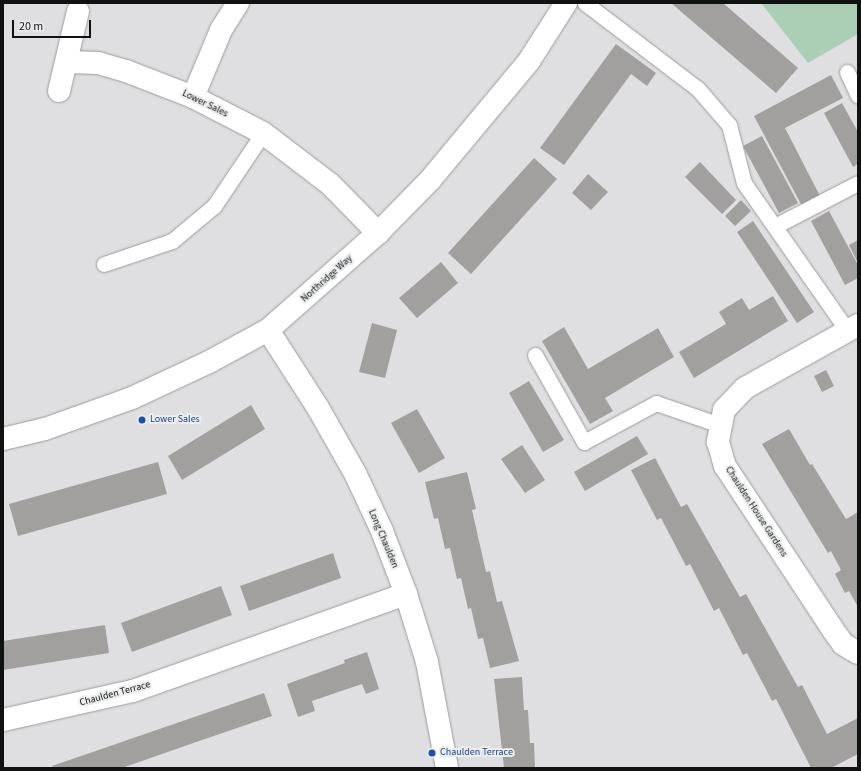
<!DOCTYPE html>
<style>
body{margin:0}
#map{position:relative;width:861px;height:771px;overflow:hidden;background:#dfdfe1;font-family:"Source Sans 3",sans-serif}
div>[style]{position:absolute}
.green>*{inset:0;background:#aacfb4}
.building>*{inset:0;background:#a1a09f}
.roads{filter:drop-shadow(0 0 1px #9c9c9d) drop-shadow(0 0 1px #9c9c9d)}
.service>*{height:15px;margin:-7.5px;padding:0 7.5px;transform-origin:7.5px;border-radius:7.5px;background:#fff}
.minor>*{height:22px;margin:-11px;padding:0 11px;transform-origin:11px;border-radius:11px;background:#fff}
.tertiary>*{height:22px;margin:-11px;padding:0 11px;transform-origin:11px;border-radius:11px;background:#fff}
.dots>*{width:11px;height:11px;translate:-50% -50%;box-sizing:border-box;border:2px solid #ecedee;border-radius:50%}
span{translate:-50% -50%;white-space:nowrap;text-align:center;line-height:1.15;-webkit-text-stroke:4px #ecedee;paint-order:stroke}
.street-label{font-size:10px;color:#101111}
.transit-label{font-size:10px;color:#164399}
.left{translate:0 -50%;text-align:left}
.frame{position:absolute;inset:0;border:4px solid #101111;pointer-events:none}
.scale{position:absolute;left:12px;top:20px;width:79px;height:18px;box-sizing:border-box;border:2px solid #101111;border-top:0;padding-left:5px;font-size:12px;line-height:14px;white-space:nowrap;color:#101111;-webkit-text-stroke:3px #ecedee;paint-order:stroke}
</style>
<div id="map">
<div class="green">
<div style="clip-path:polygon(761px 3px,858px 3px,858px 34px,808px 63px)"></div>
</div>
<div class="building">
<div style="clip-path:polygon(671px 3px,723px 3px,798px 68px,776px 93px)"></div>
<div style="clip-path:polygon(616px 44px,656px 73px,647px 86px,631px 74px,564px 165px,540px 148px)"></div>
<div style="clip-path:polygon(831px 75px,843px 98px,785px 128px,820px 196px,802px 206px,754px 116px)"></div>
<div style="clip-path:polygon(842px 103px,858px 132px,858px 164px,853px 167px,824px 113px)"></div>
<div style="clip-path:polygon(762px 136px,798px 203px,779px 213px,743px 146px)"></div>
<div style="clip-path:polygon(534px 158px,557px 179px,471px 274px,448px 253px)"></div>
<div style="clip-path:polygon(700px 162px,736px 200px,722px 214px,685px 177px)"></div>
<div style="clip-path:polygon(588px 174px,608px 192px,591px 210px,572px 193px)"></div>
<div style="clip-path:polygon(741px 200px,751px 211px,735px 226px,725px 216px)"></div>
<div style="clip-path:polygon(829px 211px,858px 265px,858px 278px,845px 285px,811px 221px)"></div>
<div style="clip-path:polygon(753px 221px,814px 312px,797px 323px,737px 232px)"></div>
<div style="clip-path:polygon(858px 240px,858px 263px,849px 245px)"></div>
<div style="clip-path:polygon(441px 262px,458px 283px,417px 318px,399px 298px)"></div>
<div style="clip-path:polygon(773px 296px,788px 321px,694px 378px,679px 352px,726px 324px,719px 312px,742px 298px,749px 310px)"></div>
<div style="clip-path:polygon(372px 323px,397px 330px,385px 378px,359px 372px)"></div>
<div style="clip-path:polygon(564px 327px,588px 369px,658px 328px,674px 357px,605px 398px,613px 411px,590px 424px,542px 341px)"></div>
<div style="clip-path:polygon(826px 370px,834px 386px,822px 392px,814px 376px)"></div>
<div style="clip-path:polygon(529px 381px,564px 440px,543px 452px,509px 393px)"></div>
<div style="clip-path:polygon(251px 405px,265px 429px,182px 480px,168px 456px)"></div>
<div style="clip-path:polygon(417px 409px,445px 458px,419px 473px,391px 423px)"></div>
<div style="clip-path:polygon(789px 429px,810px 465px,812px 464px,846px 519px,858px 512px,858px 607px,849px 591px,845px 593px,835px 574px,841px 570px,831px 551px,828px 553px,762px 444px)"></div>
<div style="clip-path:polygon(637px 436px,648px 454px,585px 491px,574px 472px)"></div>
<div style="clip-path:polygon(522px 445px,545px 480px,525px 493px,501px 459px)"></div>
<div style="clip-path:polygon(655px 458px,681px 507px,687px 504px,740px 597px,746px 594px,798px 687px,802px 685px,827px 734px,858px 718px,858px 754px,831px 768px,811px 768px,776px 699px,772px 701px,747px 653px,743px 655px,719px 608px,714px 611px,690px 564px,686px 566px,661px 518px,657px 520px,631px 470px)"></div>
<div style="clip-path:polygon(158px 462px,167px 494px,18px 536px,9px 504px)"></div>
<div style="clip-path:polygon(467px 472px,476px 509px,472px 510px,486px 572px,490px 571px,497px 602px,502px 601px,519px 661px,490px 668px,483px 638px,478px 639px,471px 608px,468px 609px,461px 578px,457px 579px,450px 548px,445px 549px,438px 518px,434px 519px,425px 482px)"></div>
<div style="clip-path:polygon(333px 553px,341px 578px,249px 611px,240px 586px)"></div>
<div style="clip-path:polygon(221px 586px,232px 615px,132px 652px,121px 623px)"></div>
<div style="clip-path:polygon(105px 625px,109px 653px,3px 670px,3px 641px)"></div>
<div style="clip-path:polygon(367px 652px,379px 689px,366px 694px,362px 684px,312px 701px,315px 711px,298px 717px,287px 684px,345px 663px,344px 660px)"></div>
<div style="clip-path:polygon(522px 677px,524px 710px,528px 710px,530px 743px,534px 743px,535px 768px,504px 768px,494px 679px)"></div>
<div style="clip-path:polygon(264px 693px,272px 716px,202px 740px,122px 768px,53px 768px,52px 766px)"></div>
</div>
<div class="roads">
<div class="service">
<div style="left:585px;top:3px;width:142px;rotate:37.3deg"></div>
<div style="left:698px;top:89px;width:48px;rotate:49.3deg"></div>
<div style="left:729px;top:125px;width:60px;rotate:75.5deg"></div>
<div style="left:744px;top:183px;width:179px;rotate:55deg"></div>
<div style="left:847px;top:72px;width:26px;rotate:65deg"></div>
<div style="left:775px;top:226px;width:93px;rotate:-27.4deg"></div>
<div style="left:104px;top:264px;width:72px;rotate:-18.7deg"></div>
<div style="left:172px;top:241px;width:55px;rotate:-39.8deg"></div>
<div style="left:214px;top:206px;width:88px;rotate:-56.1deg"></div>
<div style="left:535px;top:355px;width:100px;rotate:60.6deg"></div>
<div style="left:584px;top:442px;width:82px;rotate:-28.4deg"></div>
<div style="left:656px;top:403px;width:68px;rotate:19deg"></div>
</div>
<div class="minor">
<div style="left:67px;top:62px;width:31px;rotate:2deg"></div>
<div style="left:98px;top:63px;width:29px;rotate:16deg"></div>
<div style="left:126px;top:71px;width:72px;rotate:21.2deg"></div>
<div style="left:193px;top:97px;width:79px;rotate:27.2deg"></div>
<div style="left:263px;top:133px;width:84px;rotate:37.3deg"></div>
<div style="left:330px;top:184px;width:69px;rotate:45.6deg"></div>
<div style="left:59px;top:91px;width:82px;rotate:-76.6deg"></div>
<div style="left:193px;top:97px;width:73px;rotate:-67.3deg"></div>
<div style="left:221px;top:30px;width:32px;rotate:-58deg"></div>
<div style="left:858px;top:325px;width:129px;rotate:150.9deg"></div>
<div style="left:745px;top:388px;width:30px;rotate:134deg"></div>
<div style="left:724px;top:410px;width:33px;rotate:101deg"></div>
<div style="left:718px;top:442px;width:25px;rotate:74deg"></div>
<div style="left:725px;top:466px;width:196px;rotate:56.6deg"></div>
<div style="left:833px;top:630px;width:17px;rotate:54deg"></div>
<div style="left:843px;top:644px;width:17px;rotate:31deg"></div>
<div style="left:3px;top:720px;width:133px;rotate:-12.6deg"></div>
<div style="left:133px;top:691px;width:290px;rotate:-19.6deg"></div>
</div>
<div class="tertiary">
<div style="left:268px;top:330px;width:93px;rotate:57.3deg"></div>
<div style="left:318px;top:408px;width:75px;rotate:60.4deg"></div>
<div style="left:355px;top:473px;width:64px;rotate:65deg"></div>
<div style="left:382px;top:531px;width:67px;rotate:69.1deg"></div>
<div style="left:406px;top:594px;width:71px;rotate:72.8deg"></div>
<div style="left:427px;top:662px;width:108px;rotate:79.3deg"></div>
<div style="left:3px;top:439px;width:43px;rotate:-13.4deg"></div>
<div style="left:45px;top:429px;width:92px;rotate:-19.6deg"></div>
<div style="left:132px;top:398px;width:85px;rotate:-25.1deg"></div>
<div style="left:209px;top:362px;width:67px;rotate:-28.5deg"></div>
<div style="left:268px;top:330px;width:147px;rotate:-41.4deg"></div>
<div style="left:378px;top:233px;width:74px;rotate:-45.5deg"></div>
<div style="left:430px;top:180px;width:155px;rotate:-50.2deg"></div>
<div style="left:529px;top:61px;width:69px;rotate:-57.5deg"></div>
</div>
</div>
<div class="dots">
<div style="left:142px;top:420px;background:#1a4fb4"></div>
<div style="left:432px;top:753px;background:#1a4fb4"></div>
</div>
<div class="street-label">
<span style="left:205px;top:104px;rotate:26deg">Lower Sales</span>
<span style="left:327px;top:279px;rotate:-42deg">Northridge Way</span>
<span style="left:756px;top:512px;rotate:57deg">Chaulden House Gardens</span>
<span style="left:383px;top:539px;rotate:67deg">Long Chaulden</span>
<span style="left:115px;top:694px;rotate:-15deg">Chaulden Terrace</span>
</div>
<div class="transit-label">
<span class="left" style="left:150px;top:420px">Lower Sales</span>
<span class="left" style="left:440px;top:753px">Chaulden Terrace</span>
</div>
<div class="frame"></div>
<div class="scale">20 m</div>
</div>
